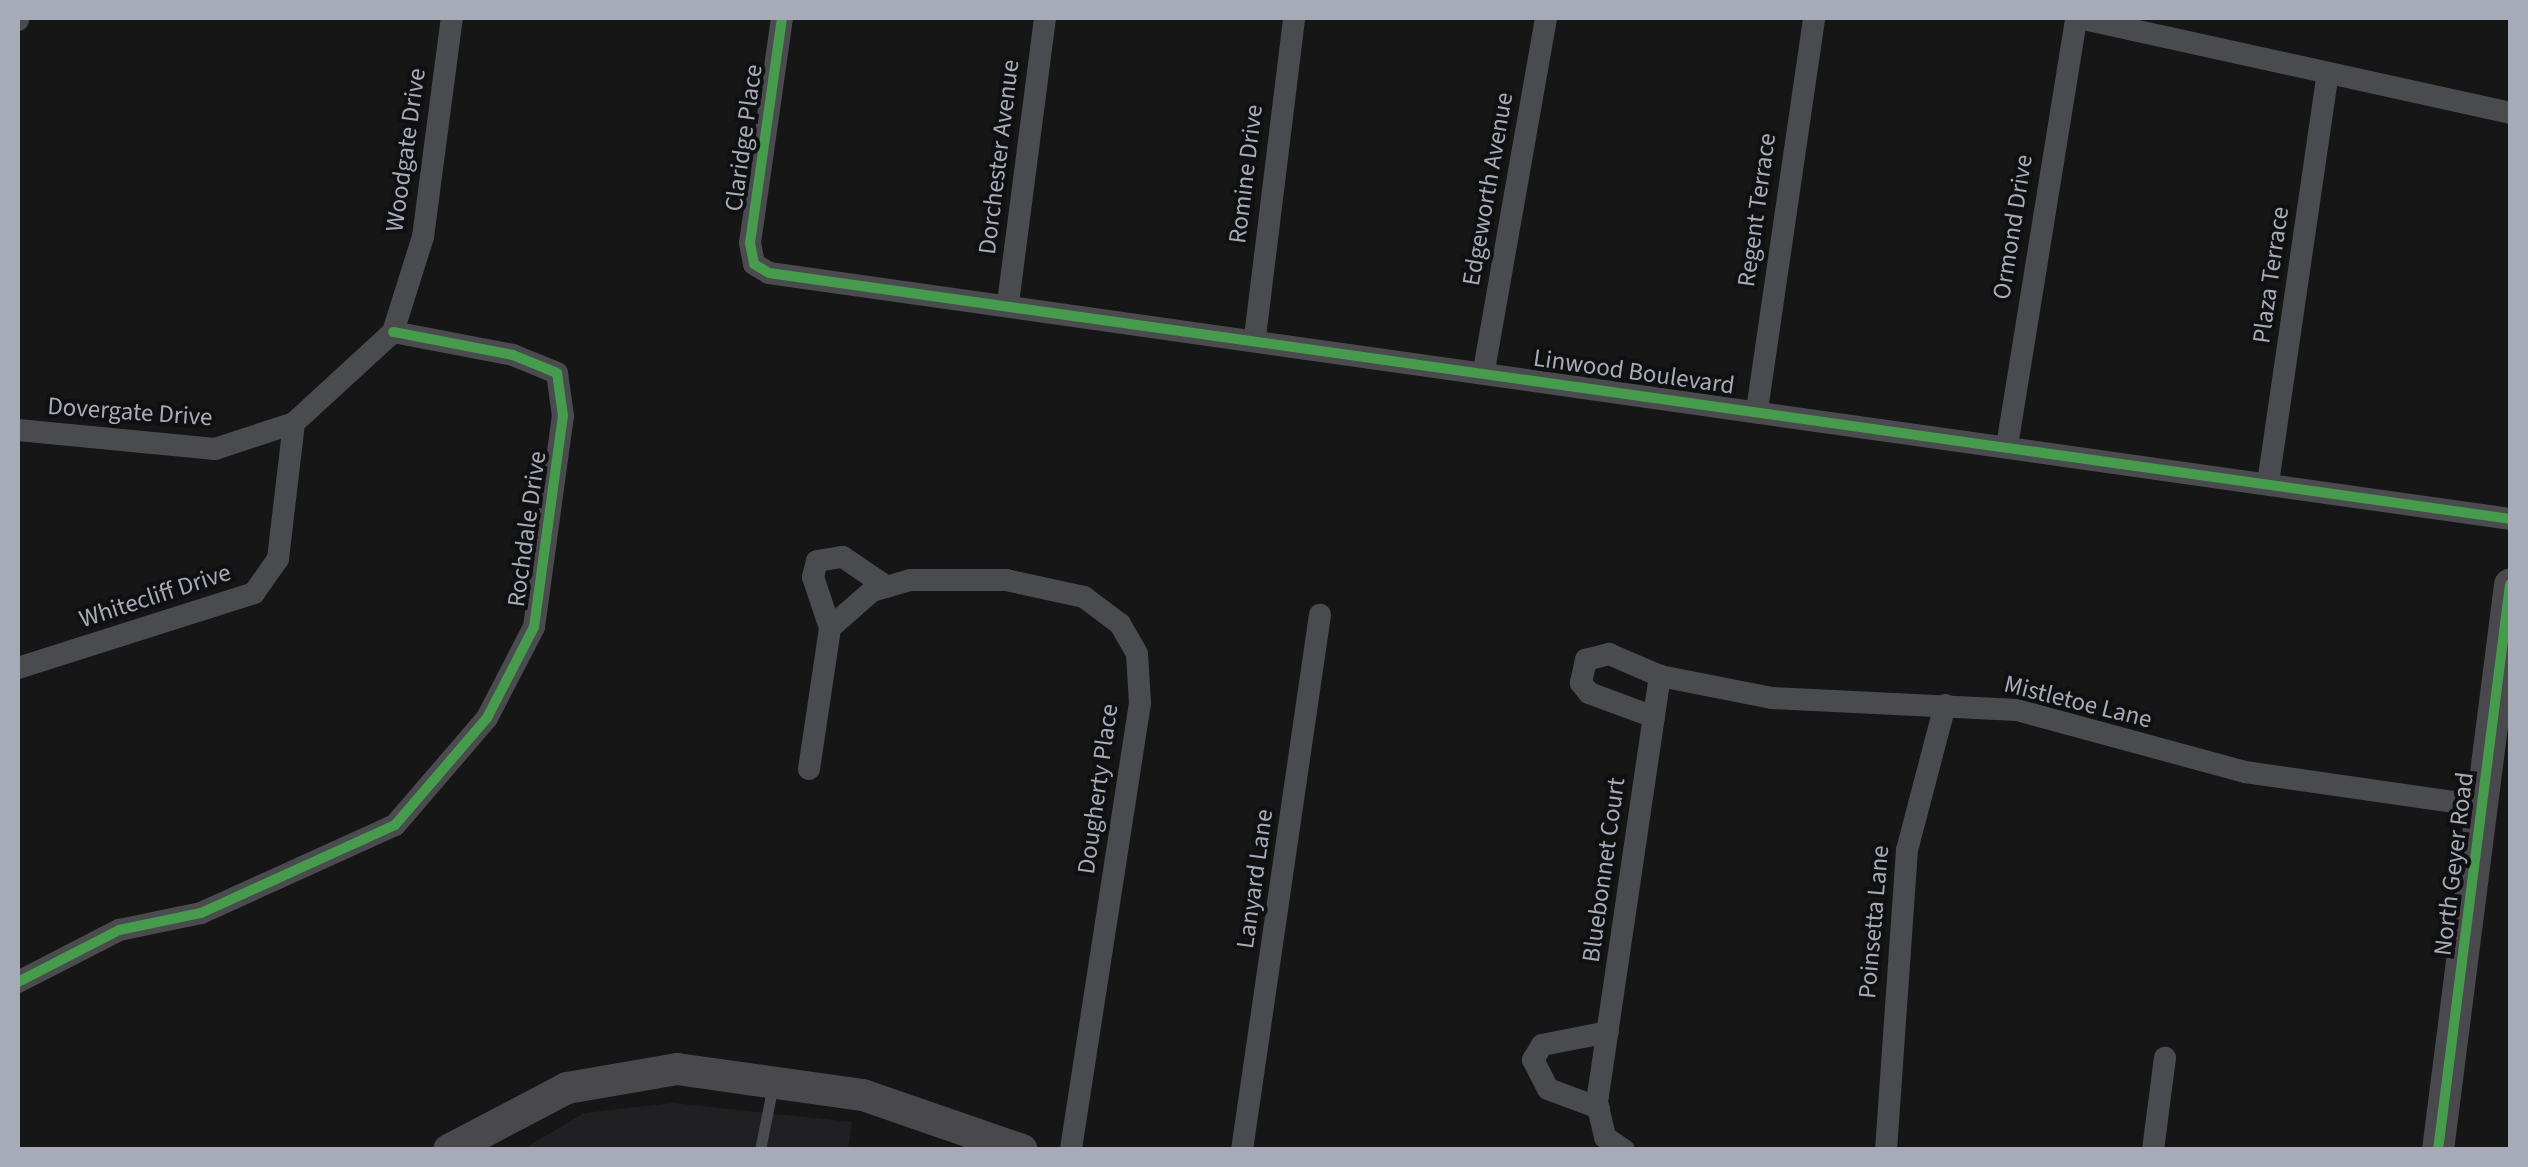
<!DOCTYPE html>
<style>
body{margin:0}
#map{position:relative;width:2528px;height:1167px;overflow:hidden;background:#161616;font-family:"Source Sans 3",sans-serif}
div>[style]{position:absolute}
.built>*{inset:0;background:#202022}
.lane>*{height:11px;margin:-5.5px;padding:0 5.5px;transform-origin:5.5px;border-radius:5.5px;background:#4a4b4f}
.street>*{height:22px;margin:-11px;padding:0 11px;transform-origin:11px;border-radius:11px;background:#4a4b4f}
.secondary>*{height:32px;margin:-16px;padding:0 16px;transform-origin:16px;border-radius:16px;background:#49494d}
.cycleway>*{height:10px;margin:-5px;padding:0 5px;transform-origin:5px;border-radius:5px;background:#469c4c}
span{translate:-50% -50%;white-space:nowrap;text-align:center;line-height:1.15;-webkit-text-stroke:8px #101012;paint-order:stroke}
.street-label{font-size:25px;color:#a7abb8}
.frame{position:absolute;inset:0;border:20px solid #a7abb8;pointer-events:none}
</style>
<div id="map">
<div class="built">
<div style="clip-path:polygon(673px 1103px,852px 1122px,848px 1149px,522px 1150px,584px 1113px)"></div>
</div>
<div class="lane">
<div style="left:760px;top:1150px;width:66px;rotate:-78.7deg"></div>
</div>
<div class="street">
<div style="left:782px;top:18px;width:227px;rotate:98.1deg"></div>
<div style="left:750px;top:243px;width:21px;rotate:79deg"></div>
<div style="left:754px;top:264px;width:17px;rotate:31deg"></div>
<div style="left:769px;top:273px;width:1758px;rotate:8.04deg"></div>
<div style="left:2079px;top:18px;width:441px;rotate:12.4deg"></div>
<div style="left:18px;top:20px;width:2px;rotate:-90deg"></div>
<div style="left:1008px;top:303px;width:287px;rotate:-82.6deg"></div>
<div style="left:1255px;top:337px;width:321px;rotate:-83deg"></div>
<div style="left:1484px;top:370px;width:357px;rotate:-80deg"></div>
<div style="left:1757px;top:410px;width:396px;rotate:-81.7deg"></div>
<div style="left:18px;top:430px;width:198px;rotate:5.5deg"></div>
<div style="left:215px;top:449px;width:83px;rotate:-18.2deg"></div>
<div style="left:294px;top:423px;width:134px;rotate:-42.6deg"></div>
<div style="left:393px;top:332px;width:100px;rotate:-72.5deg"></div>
<div style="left:423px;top:237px;width:221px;rotate:-82.5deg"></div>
<div style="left:2007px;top:446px;width:434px;rotate:-80.8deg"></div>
<div style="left:2268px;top:483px;width:413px;rotate:-81.7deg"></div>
<div style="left:830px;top:628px;width:54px;rotate:-108.4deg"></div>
<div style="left:813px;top:577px;width:16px;rotate:-76deg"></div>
<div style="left:817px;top:561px;width:26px;rotate:-9deg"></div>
<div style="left:843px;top:557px;width:53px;rotate:34.3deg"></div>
<div style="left:18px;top:668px;width:248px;rotate:-17.6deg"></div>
<div style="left:254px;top:593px;width:42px;rotate:-54.8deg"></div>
<div style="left:278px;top:559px;width:137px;rotate:-83.3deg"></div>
<div style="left:1654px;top:717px;width:69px;rotate:-159.7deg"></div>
<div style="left:1589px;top:693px;width:13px;rotate:-129deg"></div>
<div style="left:1581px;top:683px;width:24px;rotate:-78deg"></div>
<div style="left:1586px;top:660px;width:24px;rotate:-15deg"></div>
<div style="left:1609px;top:654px;width:56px;rotate:23.3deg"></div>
<div style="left:1660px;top:676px;width:114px;rotate:11.1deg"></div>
<div style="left:1772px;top:698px;width:245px;rotate:2.8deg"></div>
<div style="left:2017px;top:710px;width:236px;rotate:15.2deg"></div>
<div style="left:2245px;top:772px;width:238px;rotate:8.2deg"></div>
<div style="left:809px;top:769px;width:143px;rotate:-81.5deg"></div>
<div style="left:830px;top:628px;width:56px;rotate:-41.4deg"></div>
<div style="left:872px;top:591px;width:40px;rotate:-16deg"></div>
<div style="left:910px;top:580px;width:96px"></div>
<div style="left:1006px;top:580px;width:80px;rotate:12.3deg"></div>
<div style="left:1084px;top:597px;width:45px;rotate:36.9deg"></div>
<div style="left:1120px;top:624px;width:34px;rotate:60deg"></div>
<div style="left:1137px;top:654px;width:49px;rotate:86.5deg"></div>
<div style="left:1140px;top:703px;width:452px;rotate:98.8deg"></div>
<div style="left:18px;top:982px;width:114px;rotate:-27.2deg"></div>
<div style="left:119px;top:930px;width:84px;rotate:-11.7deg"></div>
<div style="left:201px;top:913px;width:213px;rotate:-24.4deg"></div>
<div style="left:395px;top:825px;width:141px;rotate:-49.3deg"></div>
<div style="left:487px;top:718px;width:102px;rotate:-62.7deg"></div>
<div style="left:534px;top:627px;width:213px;rotate:-82.2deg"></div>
<div style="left:563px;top:416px;width:43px;rotate:-97.9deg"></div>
<div style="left:557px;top:373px;width:48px;rotate:-157.8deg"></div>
<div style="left:513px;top:355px;width:122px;rotate:-169.1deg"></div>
<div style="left:1599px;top:1108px;width:54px;rotate:-159.6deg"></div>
<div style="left:1548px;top:1089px;width:33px;rotate:-117deg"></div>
<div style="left:1533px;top:1060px;width:17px;rotate:-59deg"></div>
<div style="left:1542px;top:1045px;width:67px;rotate:-11.1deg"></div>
<div style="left:1242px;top:1150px;width:541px;rotate:-81.71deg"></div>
<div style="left:1624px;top:1150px;width:23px;rotate:-146deg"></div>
<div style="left:1605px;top:1137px;width:36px;rotate:-103deg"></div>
<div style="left:1597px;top:1102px;width:431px;rotate:-81.6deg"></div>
<div style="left:1886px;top:1150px;width:301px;rotate:-86deg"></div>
<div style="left:1907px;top:850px;width:150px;rotate:-75.3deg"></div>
<div style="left:2153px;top:1150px;width:93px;rotate:-82.6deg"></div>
</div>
<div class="secondary">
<div style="left:449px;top:1150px;width:133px;rotate:-27.7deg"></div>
<div style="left:567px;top:1088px;width:112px;rotate:-9.8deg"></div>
<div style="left:677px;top:1069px;width:188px;rotate:8deg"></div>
<div style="left:863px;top:1095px;width:168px;rotate:19.1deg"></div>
<div style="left:2438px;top:1150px;width:570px;rotate:-82.74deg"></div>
</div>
<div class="cycleway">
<div style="left:782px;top:18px;width:227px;rotate:98.1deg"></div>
<div style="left:750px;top:243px;width:21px;rotate:79deg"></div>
<div style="left:754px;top:264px;width:17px;rotate:31deg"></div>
<div style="left:769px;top:273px;width:1758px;rotate:8.04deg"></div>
<div style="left:18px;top:982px;width:114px;rotate:-27.2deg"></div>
<div style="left:119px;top:930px;width:84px;rotate:-11.7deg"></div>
<div style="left:201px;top:913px;width:213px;rotate:-24.4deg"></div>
<div style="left:395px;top:825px;width:141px;rotate:-49.3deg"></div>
<div style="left:487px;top:718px;width:102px;rotate:-62.7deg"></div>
<div style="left:534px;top:627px;width:213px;rotate:-82.2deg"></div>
<div style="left:563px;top:416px;width:43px;rotate:-97.9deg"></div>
<div style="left:557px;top:373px;width:48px;rotate:-157.8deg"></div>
<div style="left:513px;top:355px;width:122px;rotate:-169.1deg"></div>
<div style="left:2438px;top:1150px;width:570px;rotate:-82.74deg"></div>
</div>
<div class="street-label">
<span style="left:744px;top:138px;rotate:-82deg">Claridge Place</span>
<span style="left:406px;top:150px;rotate:-82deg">Woodgate Drive</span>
<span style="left:999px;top:157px;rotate:-83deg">Dorchester Avenue</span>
<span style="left:1246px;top:174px;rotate:-83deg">Romine Drive</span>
<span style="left:1488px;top:189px;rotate:-80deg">Edgeworth Avenue</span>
<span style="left:1757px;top:210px;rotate:-82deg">Regent Terrace</span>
<span style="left:2013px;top:227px;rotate:-81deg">Ormond Drive</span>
<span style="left:2271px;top:275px;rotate:-82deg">Plaza Terrace</span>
<span style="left:1634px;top:372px;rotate:8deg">Linwood Boulevard</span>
<span style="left:130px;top:412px;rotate:4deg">Dovergate Drive</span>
<span style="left:527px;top:529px;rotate:-82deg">Rochdale Drive</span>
<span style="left:155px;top:596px;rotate:-18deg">Whitecliff Drive</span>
<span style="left:2078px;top:702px;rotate:14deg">Mistletoe Lane</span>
<span style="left:1098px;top:789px;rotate:-82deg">Dougherty Place</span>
<span style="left:2454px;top:864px;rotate:-83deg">North Geyer Road</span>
<span style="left:1604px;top:870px;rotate:-82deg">Bluebonnet Court</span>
<span style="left:1255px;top:879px;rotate:-82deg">Lanyard Lane</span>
<span style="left:1874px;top:922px;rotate:-85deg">Poinsetta Lane</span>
</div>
<div class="frame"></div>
</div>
